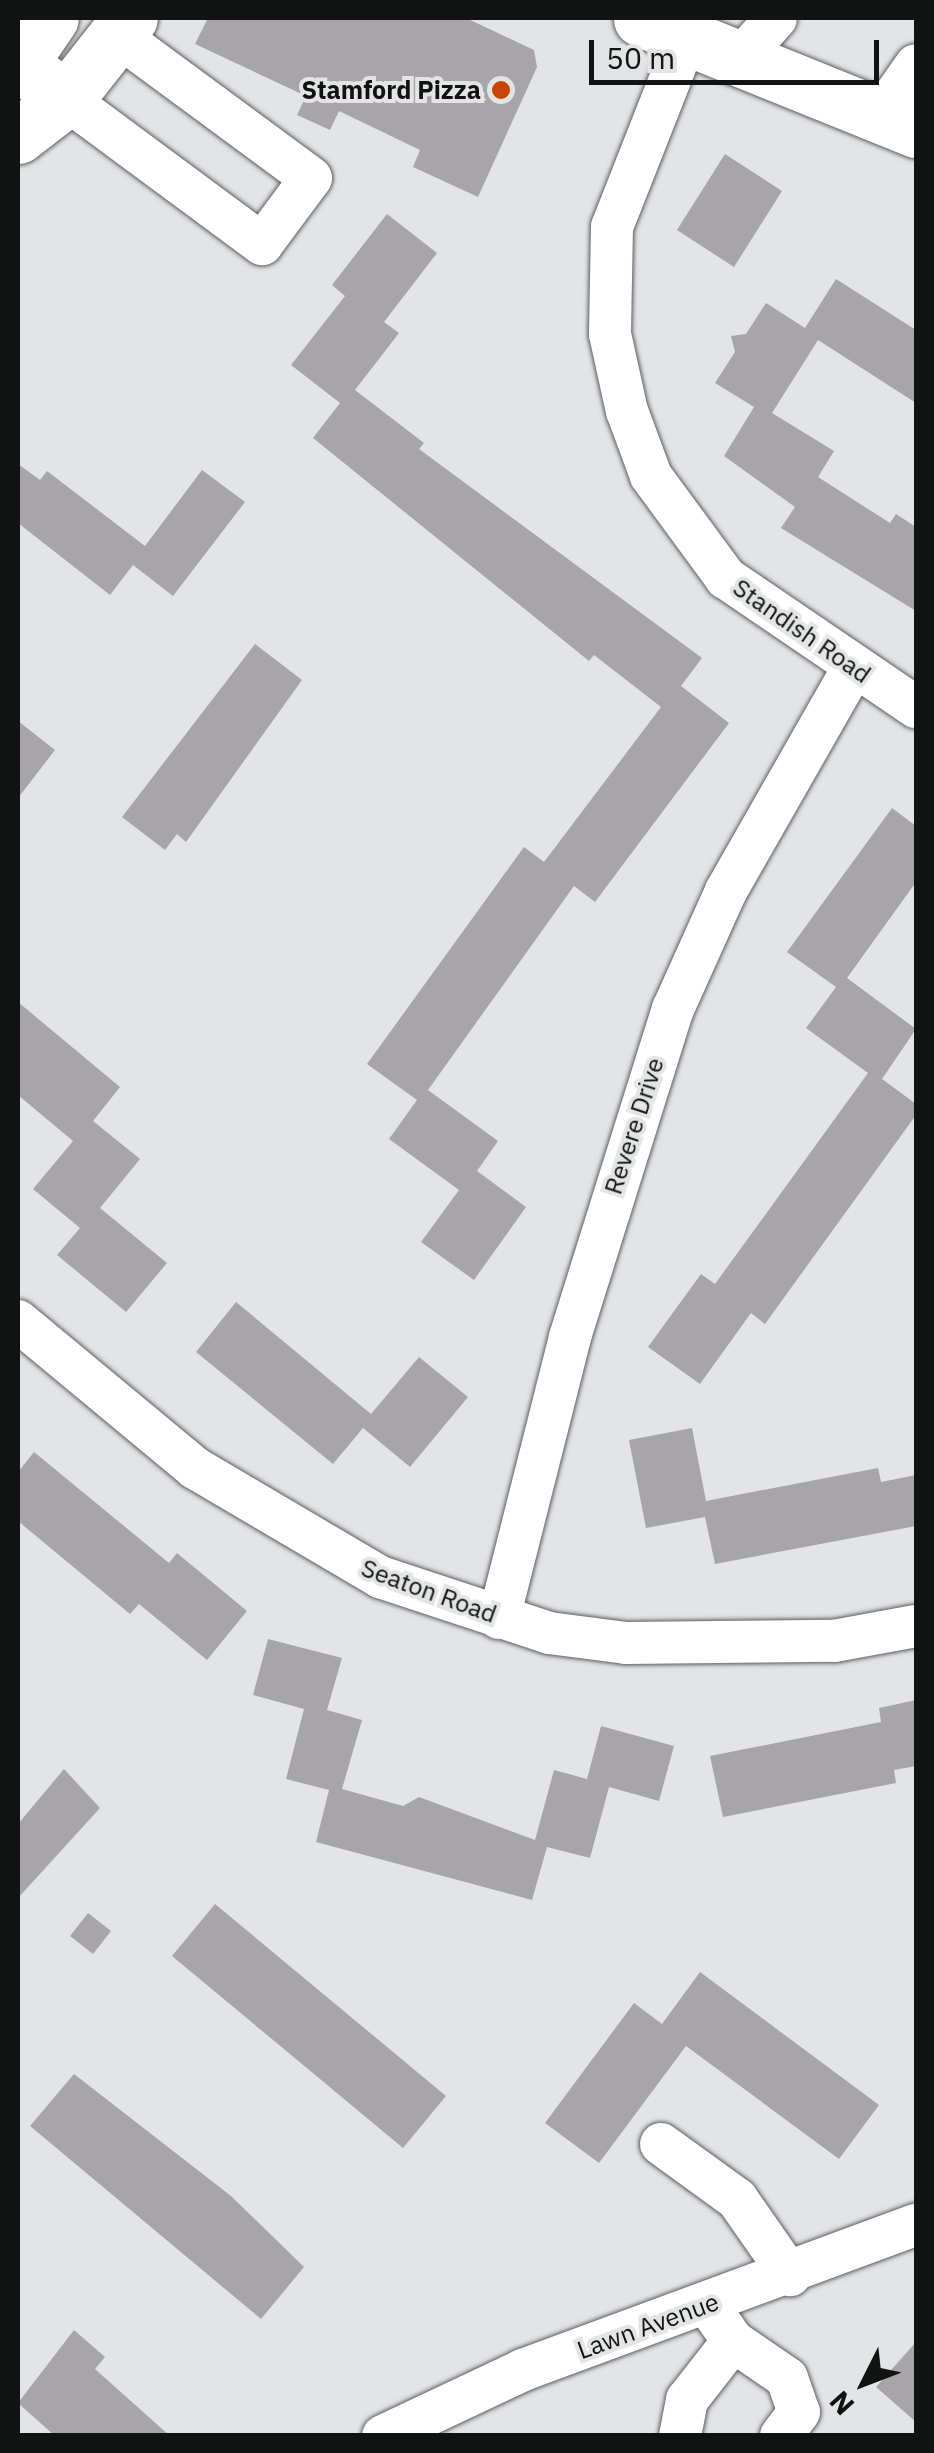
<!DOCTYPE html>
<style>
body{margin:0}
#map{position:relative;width:934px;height:2453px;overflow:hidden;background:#e3e4e6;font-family:"IBM Plex Sans",sans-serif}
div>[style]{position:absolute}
.building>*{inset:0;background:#a7a5a7}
.roads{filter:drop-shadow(0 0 2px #5d5e60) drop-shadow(0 0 2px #5d5e60)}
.minor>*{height:42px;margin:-21px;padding:0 21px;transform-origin:21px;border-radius:21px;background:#fff}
.major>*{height:55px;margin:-27.5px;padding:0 27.5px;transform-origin:27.5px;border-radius:27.5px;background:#fff}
.highway>*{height:55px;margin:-27.5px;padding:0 27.5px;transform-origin:27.5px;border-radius:27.5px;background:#fff}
.dots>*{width:28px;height:28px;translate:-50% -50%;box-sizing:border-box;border:5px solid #e3e4e6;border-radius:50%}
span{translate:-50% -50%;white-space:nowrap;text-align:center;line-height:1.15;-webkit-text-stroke:8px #e3e4e6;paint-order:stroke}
.poi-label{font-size:25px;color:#111212;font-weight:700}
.right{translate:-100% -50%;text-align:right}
.street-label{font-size:25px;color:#111212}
.frame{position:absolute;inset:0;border:20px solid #111212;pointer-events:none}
.north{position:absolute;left:814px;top:2333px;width:100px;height:100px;-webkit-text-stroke:8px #e3e4e6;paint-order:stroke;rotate:228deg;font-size:28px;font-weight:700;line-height:40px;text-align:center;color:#111212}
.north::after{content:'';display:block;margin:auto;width:35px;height:45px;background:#111212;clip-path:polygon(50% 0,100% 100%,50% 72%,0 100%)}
.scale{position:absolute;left:589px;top:40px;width:290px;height:45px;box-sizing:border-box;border:5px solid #111212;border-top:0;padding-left:12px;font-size:30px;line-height:35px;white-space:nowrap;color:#111212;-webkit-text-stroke:8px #e3e4e6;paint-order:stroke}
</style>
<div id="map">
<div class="building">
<div style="clip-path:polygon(208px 18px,466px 18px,534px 50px,537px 67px,478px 197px,413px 167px,420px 150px,339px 111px,330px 130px,297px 115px,306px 96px,195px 44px)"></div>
<div style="clip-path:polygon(725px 154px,782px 191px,734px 267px,677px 230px)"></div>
<div style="clip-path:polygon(387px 214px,437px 253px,384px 322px,399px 333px,355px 390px,424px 443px,419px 449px,702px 658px,681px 686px,729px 723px,595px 902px,574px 886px,428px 1090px,498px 1141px,477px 1171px,526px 1207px,474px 1280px,421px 1242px,459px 1190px,389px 1139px,417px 1100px,367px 1064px,524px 847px,544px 862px,661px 707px,594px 655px,589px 661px,313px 438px,340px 403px,291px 365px,345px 296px,332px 285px)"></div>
<div style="clip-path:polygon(836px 279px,916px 330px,916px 403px,818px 340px,772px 413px,834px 451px,818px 477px,890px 523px,896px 514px,916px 527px,916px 611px,781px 528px,795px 507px,724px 456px,754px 407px,715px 383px,735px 352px,731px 336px,746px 334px,766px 303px,805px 328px)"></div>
<div style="clip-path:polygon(18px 464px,40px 480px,47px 471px,145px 546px,202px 470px,245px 502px,173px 596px,133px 565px,110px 595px,18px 523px)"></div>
<div style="clip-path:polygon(255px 644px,302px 680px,186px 842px,177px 834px,165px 850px,122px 817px)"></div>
<div style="clip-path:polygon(18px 721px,55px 750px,18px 798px)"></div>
<div style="clip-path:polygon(892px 808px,916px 826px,916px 882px,847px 978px,916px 1029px,882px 1079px,916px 1104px,916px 1115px,765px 1324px,751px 1313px,700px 1384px,648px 1347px,701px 1274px,715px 1284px,868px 1073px,806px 1028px,836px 987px,787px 952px)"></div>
<div style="clip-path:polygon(18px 1002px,120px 1087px,93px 1121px,140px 1159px,100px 1208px,167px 1263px,126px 1312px,57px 1255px,80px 1228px,33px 1189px,73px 1141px,18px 1095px)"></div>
<div style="clip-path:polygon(236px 1302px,371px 1414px,419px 1357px,468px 1397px,410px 1467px,363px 1428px,333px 1464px,196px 1352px)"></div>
<div style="clip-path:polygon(692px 1428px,706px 1501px,878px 1468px,881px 1482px,916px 1475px,916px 1526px,715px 1564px,705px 1517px,646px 1528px,629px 1440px)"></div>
<div style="clip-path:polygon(34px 1452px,169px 1563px,177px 1553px,247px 1611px,207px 1660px,139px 1604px,130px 1614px,18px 1521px,18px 1472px)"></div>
<div style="clip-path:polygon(268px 1639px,342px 1658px,327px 1710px,362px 1720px,342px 1789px,403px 1806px,419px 1797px,535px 1840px,554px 1770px,587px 1779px,601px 1726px,674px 1746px,659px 1801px,609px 1787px,590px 1858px,547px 1847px,532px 1900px,316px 1842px,329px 1790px,286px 1779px,304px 1709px,253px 1695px)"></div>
<div style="clip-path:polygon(916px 1700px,916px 1766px,894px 1770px,896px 1783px,723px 1817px,710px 1756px,881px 1722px,879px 1708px)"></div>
<div style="clip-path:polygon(64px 1769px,100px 1808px,18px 1898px,18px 1824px)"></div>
<div style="clip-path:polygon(215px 1904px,446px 2096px,403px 2148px,172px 1956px)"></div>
<div style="clip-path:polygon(88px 1913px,111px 1931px,93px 1954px,70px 1936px)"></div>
<div style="clip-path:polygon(700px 1972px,879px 2105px,839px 2159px,686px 2046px,599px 2163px,545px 2123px,634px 2003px,662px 2024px)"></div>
<div style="clip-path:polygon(74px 2074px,231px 2196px,304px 2267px,261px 2319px,30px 2126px)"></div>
<div style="clip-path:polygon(74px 2330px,105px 2357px,95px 2369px,170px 2436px,55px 2436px,18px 2403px)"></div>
<div style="clip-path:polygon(916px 2342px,916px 2422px,876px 2387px)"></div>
</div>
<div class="roads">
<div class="minor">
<div style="left:686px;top:39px;width:202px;rotate:111.5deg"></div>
<div style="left:612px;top:227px;width:107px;rotate:91.1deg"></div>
<div style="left:610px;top:334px;width:79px;rotate:77.6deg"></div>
<div style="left:627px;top:411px;width:69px;rotate:69.7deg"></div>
<div style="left:651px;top:476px;width:127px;rotate:53.7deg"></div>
<div style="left:726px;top:578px;width:230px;rotate:34.2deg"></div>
<div style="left:739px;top:60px;width:56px;rotate:-48.6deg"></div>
<div style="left:66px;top:99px;width:244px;rotate:36.5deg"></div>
<div style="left:262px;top:244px;width:82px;rotate:-53.4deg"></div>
<div style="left:311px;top:178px;width:241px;rotate:-143.6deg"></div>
<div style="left:880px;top:116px;width:62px;rotate:-54.8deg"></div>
<div style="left:18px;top:1321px;width:230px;rotate:39.7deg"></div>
<div style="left:195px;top:1468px;width:215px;rotate:30.5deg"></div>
<div style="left:380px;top:1577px;width:178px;rotate:18.3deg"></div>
<div style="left:549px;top:1633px;width:78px;rotate:7.4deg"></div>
<div style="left:626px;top:1643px;width:208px;rotate:-0.6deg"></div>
<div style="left:834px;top:1641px;width:83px;rotate:-10.4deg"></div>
<div style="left:499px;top:1618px;width:290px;rotate:-75.8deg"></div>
<div style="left:570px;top:1337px;width:344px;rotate:-72.6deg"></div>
<div style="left:673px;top:1009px;width:129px;rotate:-65.8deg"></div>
<div style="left:726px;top:891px;width:257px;rotate:-60.3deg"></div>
<div style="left:661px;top:2144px;width:94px;rotate:35.9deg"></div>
<div style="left:737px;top:2199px;width:93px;rotate:55.1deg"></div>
<div style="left:707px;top:2304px;width:45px;rotate:54.9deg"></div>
<div style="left:733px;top:2341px;width:65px;rotate:34.4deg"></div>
<div style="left:787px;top:2378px;width:36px;rotate:71deg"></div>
<div style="left:799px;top:2412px;width:30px;rotate:127deg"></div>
<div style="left:383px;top:2436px;width:155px;rotate:-25.2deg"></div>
<div style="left:523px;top:2370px;width:419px;rotate:-20.3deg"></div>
<div style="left:680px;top:2436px;width:37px;rotate:-79deg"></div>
<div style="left:687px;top:2400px;width:75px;rotate:-52.1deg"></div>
</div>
<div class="major">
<div style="left:641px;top:19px;width:297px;rotate:22deg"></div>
<div style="left:19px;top:63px;width:59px;rotate:37.5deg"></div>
<div style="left:18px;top:66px;width:58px;rotate:-55.5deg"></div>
<div style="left:18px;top:136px;width:61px;rotate:-37.6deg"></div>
<div style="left:66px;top:99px;width:103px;rotate:-51.7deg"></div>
</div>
<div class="highway">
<div style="left:653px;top:18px;width:39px;rotate:32deg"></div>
</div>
</div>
<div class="dots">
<div style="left:501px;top:90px;background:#ca4500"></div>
</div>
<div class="poi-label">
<span class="right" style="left:481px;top:90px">Stamford Pizza</span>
</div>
<div class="street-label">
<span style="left:802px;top:631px;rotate:35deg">Standish Road</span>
<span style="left:634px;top:1126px;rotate:-72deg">Revere Drive</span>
<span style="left:429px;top:1591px;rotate:20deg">Seaton Road</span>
<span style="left:648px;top:2326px;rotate:-20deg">Lawn Avenue</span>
</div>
<div class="frame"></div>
<div class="north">N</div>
<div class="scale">50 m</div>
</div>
